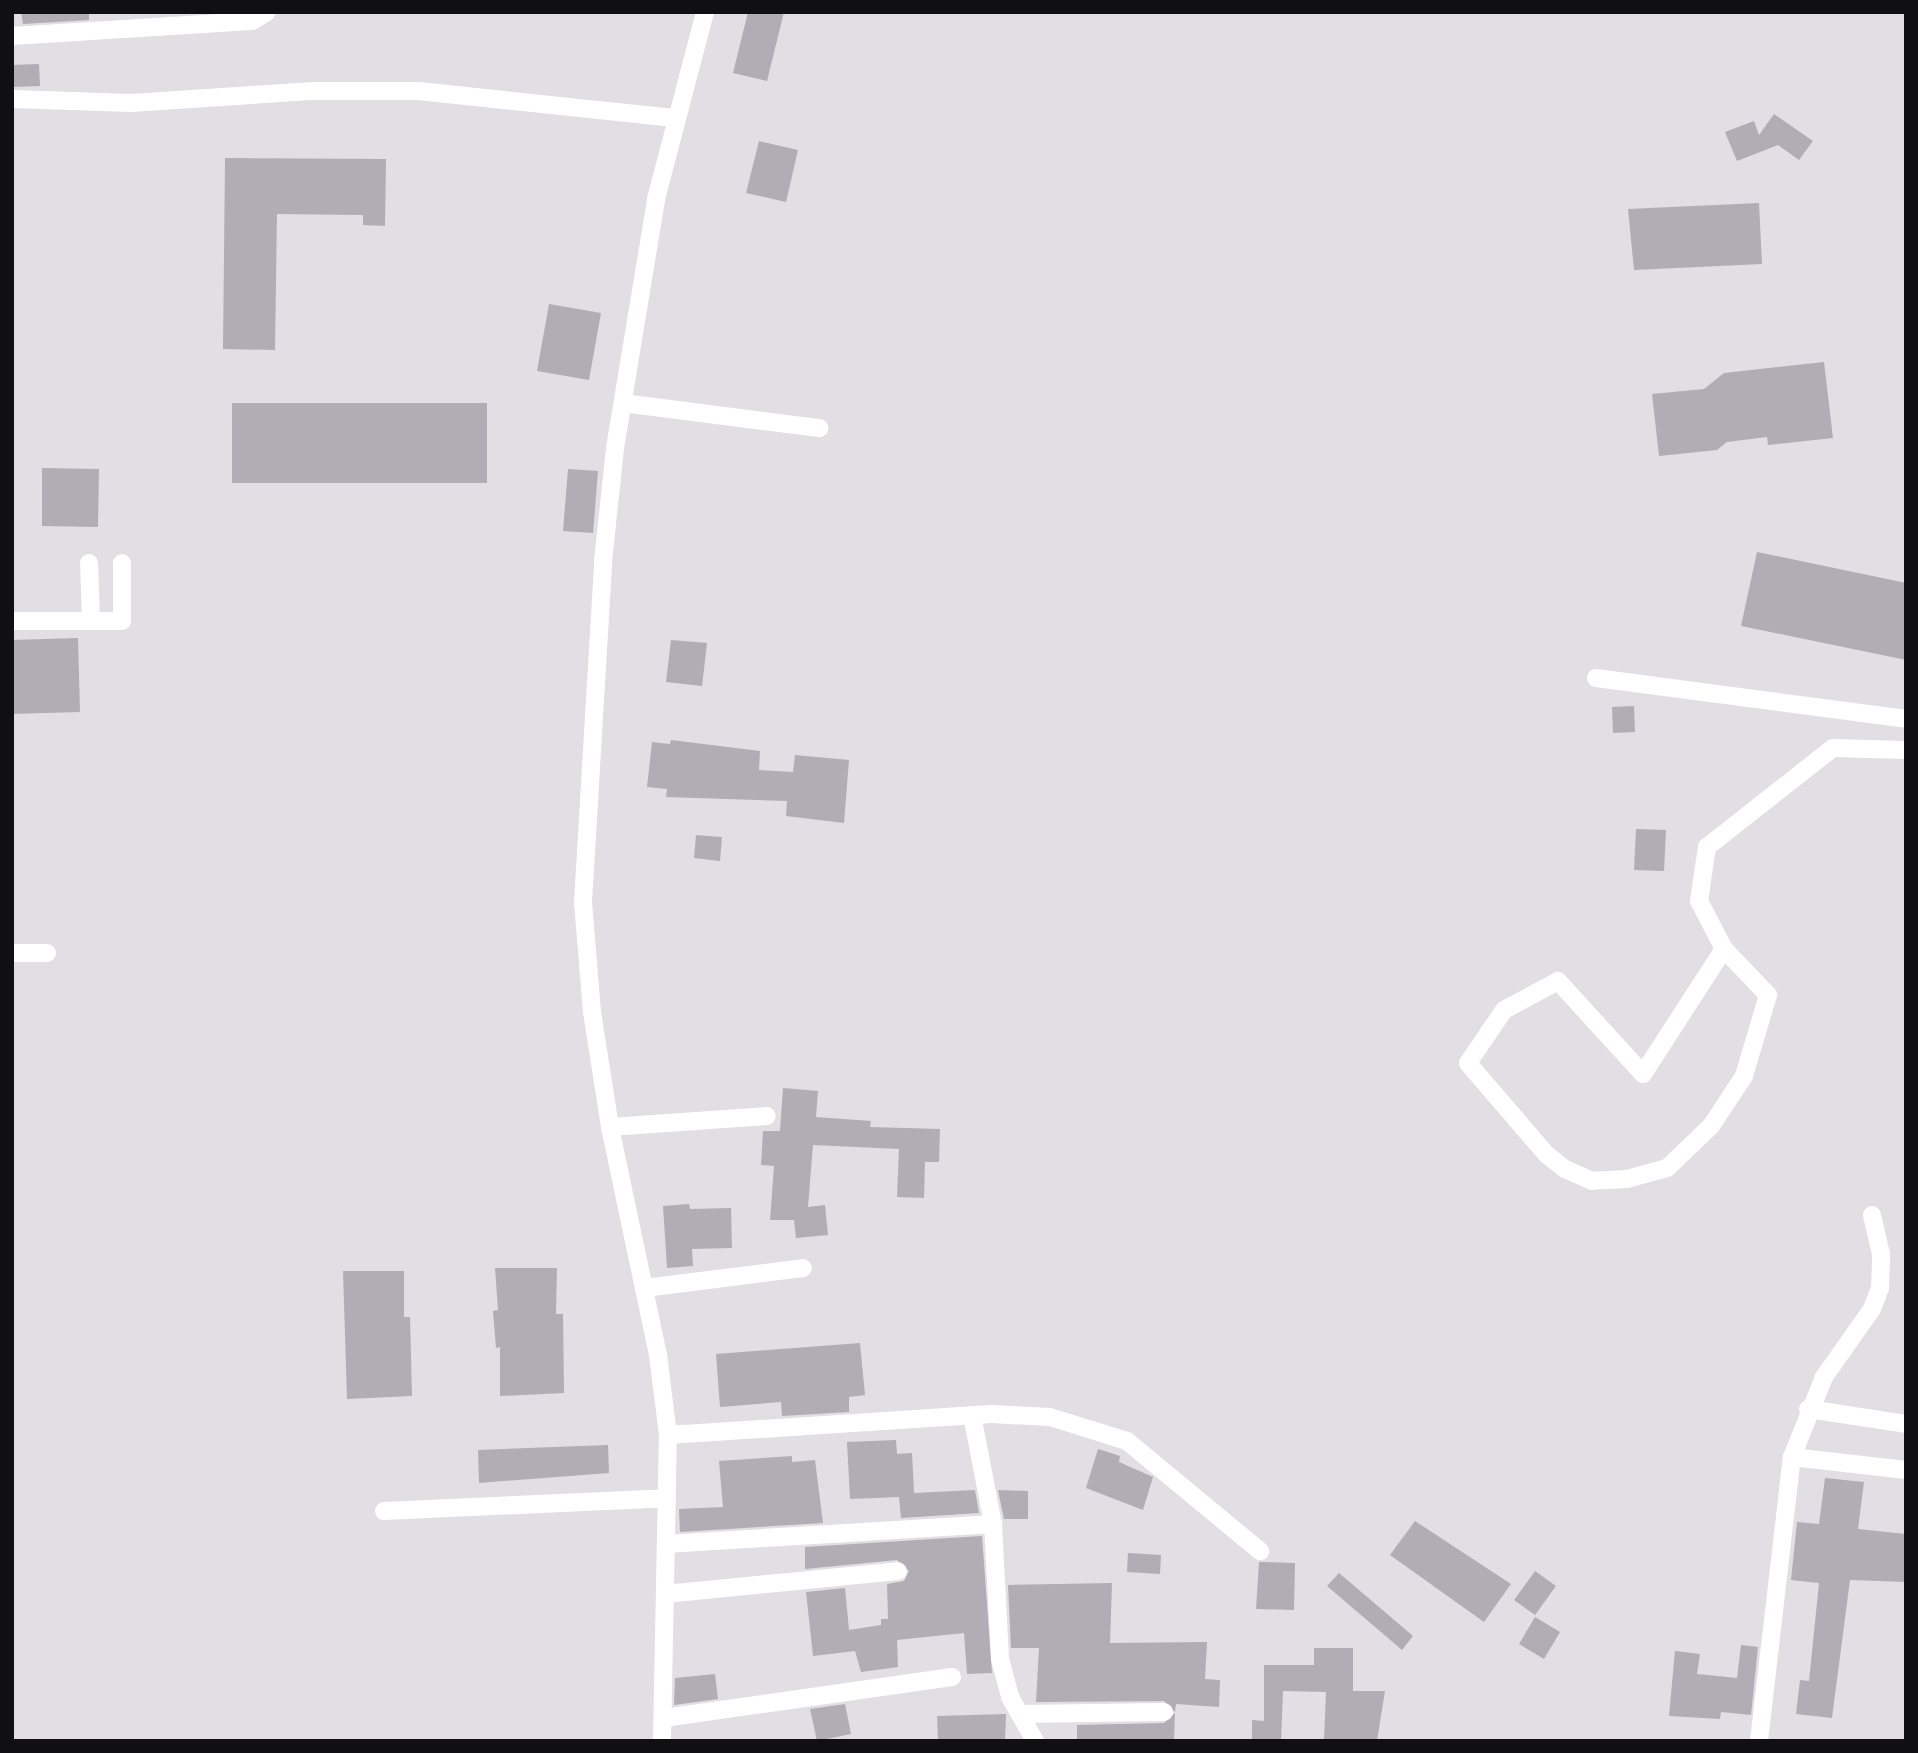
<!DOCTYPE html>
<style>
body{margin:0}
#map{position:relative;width:1918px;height:1753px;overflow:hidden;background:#e1dee4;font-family:Rubik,sans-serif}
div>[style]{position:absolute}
.building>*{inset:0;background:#b0adb4}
.minor>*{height:18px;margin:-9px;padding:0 9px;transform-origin:9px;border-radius:9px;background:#fff}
span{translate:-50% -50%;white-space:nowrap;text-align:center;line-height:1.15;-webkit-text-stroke:7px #e1dee4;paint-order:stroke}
.frame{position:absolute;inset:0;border:14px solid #100f11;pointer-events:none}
</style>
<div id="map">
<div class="building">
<div style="clip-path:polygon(21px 12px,89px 12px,89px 20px,23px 24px)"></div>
<div style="clip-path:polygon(748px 12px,784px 12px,767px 81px,733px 73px)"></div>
<div style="clip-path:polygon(39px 64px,40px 86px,12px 87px,12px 65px)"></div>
<div style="clip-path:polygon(1774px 114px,1813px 141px,1799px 160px,1778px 145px,1737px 161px,1725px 132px,1754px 121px,1759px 135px)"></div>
<div style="clip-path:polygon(759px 141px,798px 150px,786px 202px,746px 193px)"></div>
<div style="clip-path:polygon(225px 158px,386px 159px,385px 226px,363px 225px,363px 215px,277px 214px,275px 350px,223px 349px)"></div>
<div style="clip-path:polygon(1759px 203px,1762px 264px,1634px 270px,1628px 209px)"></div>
<div style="clip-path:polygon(549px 304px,601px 313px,589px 380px,537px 371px)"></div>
<div style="clip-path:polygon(1824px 362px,1833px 438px,1768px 445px,1767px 437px,1727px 442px,1717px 450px,1659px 456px,1652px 394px,1704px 389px,1724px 373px)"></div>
<div style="clip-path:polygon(232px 403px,487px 403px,487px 483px,232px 483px)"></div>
<div style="clip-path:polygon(42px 468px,99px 469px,98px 527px,42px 526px)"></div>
<div style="clip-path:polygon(568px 469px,598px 471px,593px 533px,563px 531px)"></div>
<div style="clip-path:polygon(1757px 552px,1906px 583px,1906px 660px,1741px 626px)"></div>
<div style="clip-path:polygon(78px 638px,80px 712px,12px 714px,12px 640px)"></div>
<div style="clip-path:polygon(671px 640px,707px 643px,702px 686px,666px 682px)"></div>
<div style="clip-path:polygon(1634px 706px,1635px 732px,1613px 733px,1612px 707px)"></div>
<div style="clip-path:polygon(671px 740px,760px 751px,759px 770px,793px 772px,795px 755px,849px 760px,844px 823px,786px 816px,787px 801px,666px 797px,667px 789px,647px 787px,652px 742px,670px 744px)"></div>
<div style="clip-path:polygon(1636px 829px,1666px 830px,1664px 871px,1634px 870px)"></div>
<div style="clip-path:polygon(696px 835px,722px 837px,720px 861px,694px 858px)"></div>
<div style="clip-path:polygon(783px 1088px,818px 1091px,816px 1117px,871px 1121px,870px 1127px,940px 1129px,939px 1162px,925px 1162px,924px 1198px,897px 1197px,899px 1149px,813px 1145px,808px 1207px,825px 1205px,828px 1235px,796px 1238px,794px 1220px,770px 1220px,774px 1166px,761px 1165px,763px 1131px,780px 1131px)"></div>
<div style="clip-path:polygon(689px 1204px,690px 1209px,731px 1208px,732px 1248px,692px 1249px,693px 1266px,667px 1268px,663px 1206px)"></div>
<div style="clip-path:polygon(495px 1268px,557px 1268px,556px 1314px,563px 1314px,564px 1393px,500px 1396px,500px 1347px,496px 1348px,493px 1311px,498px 1310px)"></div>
<div style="clip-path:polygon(343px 1271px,404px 1271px,404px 1317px,410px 1317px,412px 1396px,347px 1399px)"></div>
<div style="clip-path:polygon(860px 1343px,865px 1395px,849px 1397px,849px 1412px,782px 1416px,781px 1402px,720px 1407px,716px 1354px)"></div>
<div style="clip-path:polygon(896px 1440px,897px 1454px,912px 1453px,914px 1493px,975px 1490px,979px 1513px,901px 1518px,899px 1497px,850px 1499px,847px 1442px)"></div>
<div style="clip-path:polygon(608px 1445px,609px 1473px,479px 1483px,478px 1450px)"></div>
<div style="clip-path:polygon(1098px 1449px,1120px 1456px,1119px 1462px,1153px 1477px,1143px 1510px,1086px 1488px)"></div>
<div style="clip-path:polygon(792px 1456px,792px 1462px,815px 1460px,823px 1523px,680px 1532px,679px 1509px,723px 1507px,719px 1461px)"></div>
<div style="clip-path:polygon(1825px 1478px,1864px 1482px,1858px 1529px,1906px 1534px,1906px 1582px,1850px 1580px,1832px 1718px,1796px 1714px,1800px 1680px,1809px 1681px,1819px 1583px,1791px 1580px,1797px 1522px,1819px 1524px)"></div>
<div style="clip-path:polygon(998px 1490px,1028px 1491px,1028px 1519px,1004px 1519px)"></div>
<div style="clip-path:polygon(1415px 1521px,1511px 1584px,1484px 1622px,1390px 1555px)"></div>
<div style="clip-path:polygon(982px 1536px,992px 1673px,967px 1674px,964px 1633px,897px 1640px,898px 1667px,861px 1672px,855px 1651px,813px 1656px,806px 1592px,845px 1588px,849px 1630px,881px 1625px,881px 1619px,888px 1619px,887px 1584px,904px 1581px,909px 1571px,897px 1560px,805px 1569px,805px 1547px)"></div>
<div style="clip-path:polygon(1128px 1553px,1161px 1555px,1160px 1574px,1127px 1572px)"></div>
<div style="clip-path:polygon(1259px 1562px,1295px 1563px,1294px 1610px,1256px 1609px)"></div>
<div style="clip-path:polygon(1535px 1571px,1556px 1586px,1535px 1615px,1514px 1600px)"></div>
<div style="clip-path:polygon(1339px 1573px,1413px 1636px,1402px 1650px,1327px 1586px)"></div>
<div style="clip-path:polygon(1112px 1583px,1110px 1643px,1207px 1642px,1205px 1679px,1220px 1680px,1219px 1707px,1176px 1704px,1175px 1712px,1164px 1701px,1036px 1702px,1039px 1648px,1011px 1648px,1008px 1585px)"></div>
<div style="clip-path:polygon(1535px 1617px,1560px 1632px,1544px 1659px,1519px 1644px)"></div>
<div style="clip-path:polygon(1741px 1645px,1758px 1647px,1751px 1715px,1721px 1712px,1720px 1719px,1669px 1716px,1675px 1651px,1700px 1654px,1697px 1674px,1737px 1678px)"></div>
<div style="clip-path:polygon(1314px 1648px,1353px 1648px,1353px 1691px,1385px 1691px,1377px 1741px,1324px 1741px,1326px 1692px,1283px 1691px,1281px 1741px,1252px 1741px,1252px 1720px,1264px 1721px,1264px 1665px,1314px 1665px)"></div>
<div style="clip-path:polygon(715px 1674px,718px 1699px,674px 1705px,675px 1678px)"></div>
<div style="clip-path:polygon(845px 1704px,851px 1734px,817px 1741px,810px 1709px)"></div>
<div style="clip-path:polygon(1175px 1713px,1174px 1741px,1077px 1741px,1077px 1725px,1164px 1723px)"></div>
<div style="clip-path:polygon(1006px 1714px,1005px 1741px,938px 1741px,937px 1716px)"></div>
</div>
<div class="minor">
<div style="left:12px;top:36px;width:240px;rotate:-3.6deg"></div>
<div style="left:252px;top:21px;width:17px;rotate:-31deg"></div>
<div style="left:12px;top:99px;width:119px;rotate:1.9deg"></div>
<div style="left:131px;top:103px;width:183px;rotate:-3.8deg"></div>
<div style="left:314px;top:91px;width:104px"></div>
<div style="left:418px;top:91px;width:260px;rotate:6deg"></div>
<div style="left:623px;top:403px;width:198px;rotate:7.3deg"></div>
<div style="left:89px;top:563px;width:58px;rotate:88deg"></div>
<div style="left:12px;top:621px;width:110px"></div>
<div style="left:122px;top:621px;width:58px;rotate:-90deg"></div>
<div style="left:1596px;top:678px;width:313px;rotate:7.5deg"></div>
<div style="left:1724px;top:949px;width:64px;rotate:46.3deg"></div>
<div style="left:1768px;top:995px;width:84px;rotate:106.5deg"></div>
<div style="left:1744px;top:1076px;width:60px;rotate:123.4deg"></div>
<div style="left:1711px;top:1126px;width:61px;rotate:136.3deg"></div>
<div style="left:1667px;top:1168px;width:41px;rotate:164.6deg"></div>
<div style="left:1627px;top:1179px;width:35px;rotate:177deg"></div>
<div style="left:1592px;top:1181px;width:30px;rotate:-156deg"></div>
<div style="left:1565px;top:1169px;width:23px;rotate:-142deg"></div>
<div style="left:1547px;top:1155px;width:121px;rotate:-130.7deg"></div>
<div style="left:1468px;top:1063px;width:64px;rotate:-55.8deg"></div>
<div style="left:1504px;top:1010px;width:61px;rotate:-28.2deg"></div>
<div style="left:1558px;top:981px;width:126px;rotate:47.6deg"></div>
<div style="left:1643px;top:1074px;width:149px;rotate:-57.1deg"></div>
<div style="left:1724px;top:949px;width:54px;rotate:-117.5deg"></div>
<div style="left:1699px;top:901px;width:55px;rotate:-81.6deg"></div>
<div style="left:1707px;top:847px;width:160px;rotate:-38.2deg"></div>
<div style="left:1833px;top:748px;width:73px;rotate:1.6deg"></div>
<div style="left:12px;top:953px;width:35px"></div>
<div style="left:610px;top:1127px;width:157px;rotate:-4deg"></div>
<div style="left:645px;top:1288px;width:159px;rotate:-7.2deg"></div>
<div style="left:1808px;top:1409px;width:99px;rotate:8.7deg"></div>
<div style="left:972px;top:1415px;width:111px;rotate:79.1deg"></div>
<div style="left:993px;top:1524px;width:135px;rotate:87deg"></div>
<div style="left:1000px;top:1659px;width:39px;rotate:75deg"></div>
<div style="left:1010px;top:1697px;width:51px;rotate:60.4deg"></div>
<div style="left:668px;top:1435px;width:324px;rotate:-3.7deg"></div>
<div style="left:991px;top:1414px;width:59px;rotate:2.9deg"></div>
<div style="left:1050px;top:1417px;width:81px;rotate:17.3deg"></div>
<div style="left:1127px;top:1441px;width:173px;rotate:39.6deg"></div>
<div style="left:1792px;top:1457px;width:115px;rotate:6.5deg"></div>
<div style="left:384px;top:1511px;width:283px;rotate:-2.6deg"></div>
<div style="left:666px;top:1544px;width:328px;rotate:-3.5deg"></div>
<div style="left:665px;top:1594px;width:234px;rotate:-5.6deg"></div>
<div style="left:1021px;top:1714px;width:143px;rotate:-0.8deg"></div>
<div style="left:664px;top:1718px;width:291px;rotate:-8.1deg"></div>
<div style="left:662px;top:1741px;width:306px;rotate:-88.9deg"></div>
<div style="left:668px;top:1435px;width:81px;rotate:-97.1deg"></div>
<div style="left:658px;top:1355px;width:233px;rotate:-101.9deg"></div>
<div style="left:610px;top:1127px;width:116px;rotate:-98.9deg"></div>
<div style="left:592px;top:1012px;width:110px;rotate:-94.7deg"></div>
<div style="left:583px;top:902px;width:342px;rotate:-86.6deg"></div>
<div style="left:603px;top:561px;width:114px;rotate:-83.9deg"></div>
<div style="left:615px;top:448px;width:252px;rotate:-80.6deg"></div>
<div style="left:656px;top:199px;width:193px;rotate:-75.3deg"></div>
<div style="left:1759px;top:1741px;width:286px;rotate:-83.4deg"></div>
<div style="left:1792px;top:1457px;width:86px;rotate:-68.2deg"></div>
<div style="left:1824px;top:1377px;width:83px;rotate:-54.8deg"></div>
<div style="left:1872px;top:1309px;width:22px;rotate:-69deg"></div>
<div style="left:1880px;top:1288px;width:34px;rotate:-88deg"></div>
<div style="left:1881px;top:1254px;width:40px;rotate:-103deg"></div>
</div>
<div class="frame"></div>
</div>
